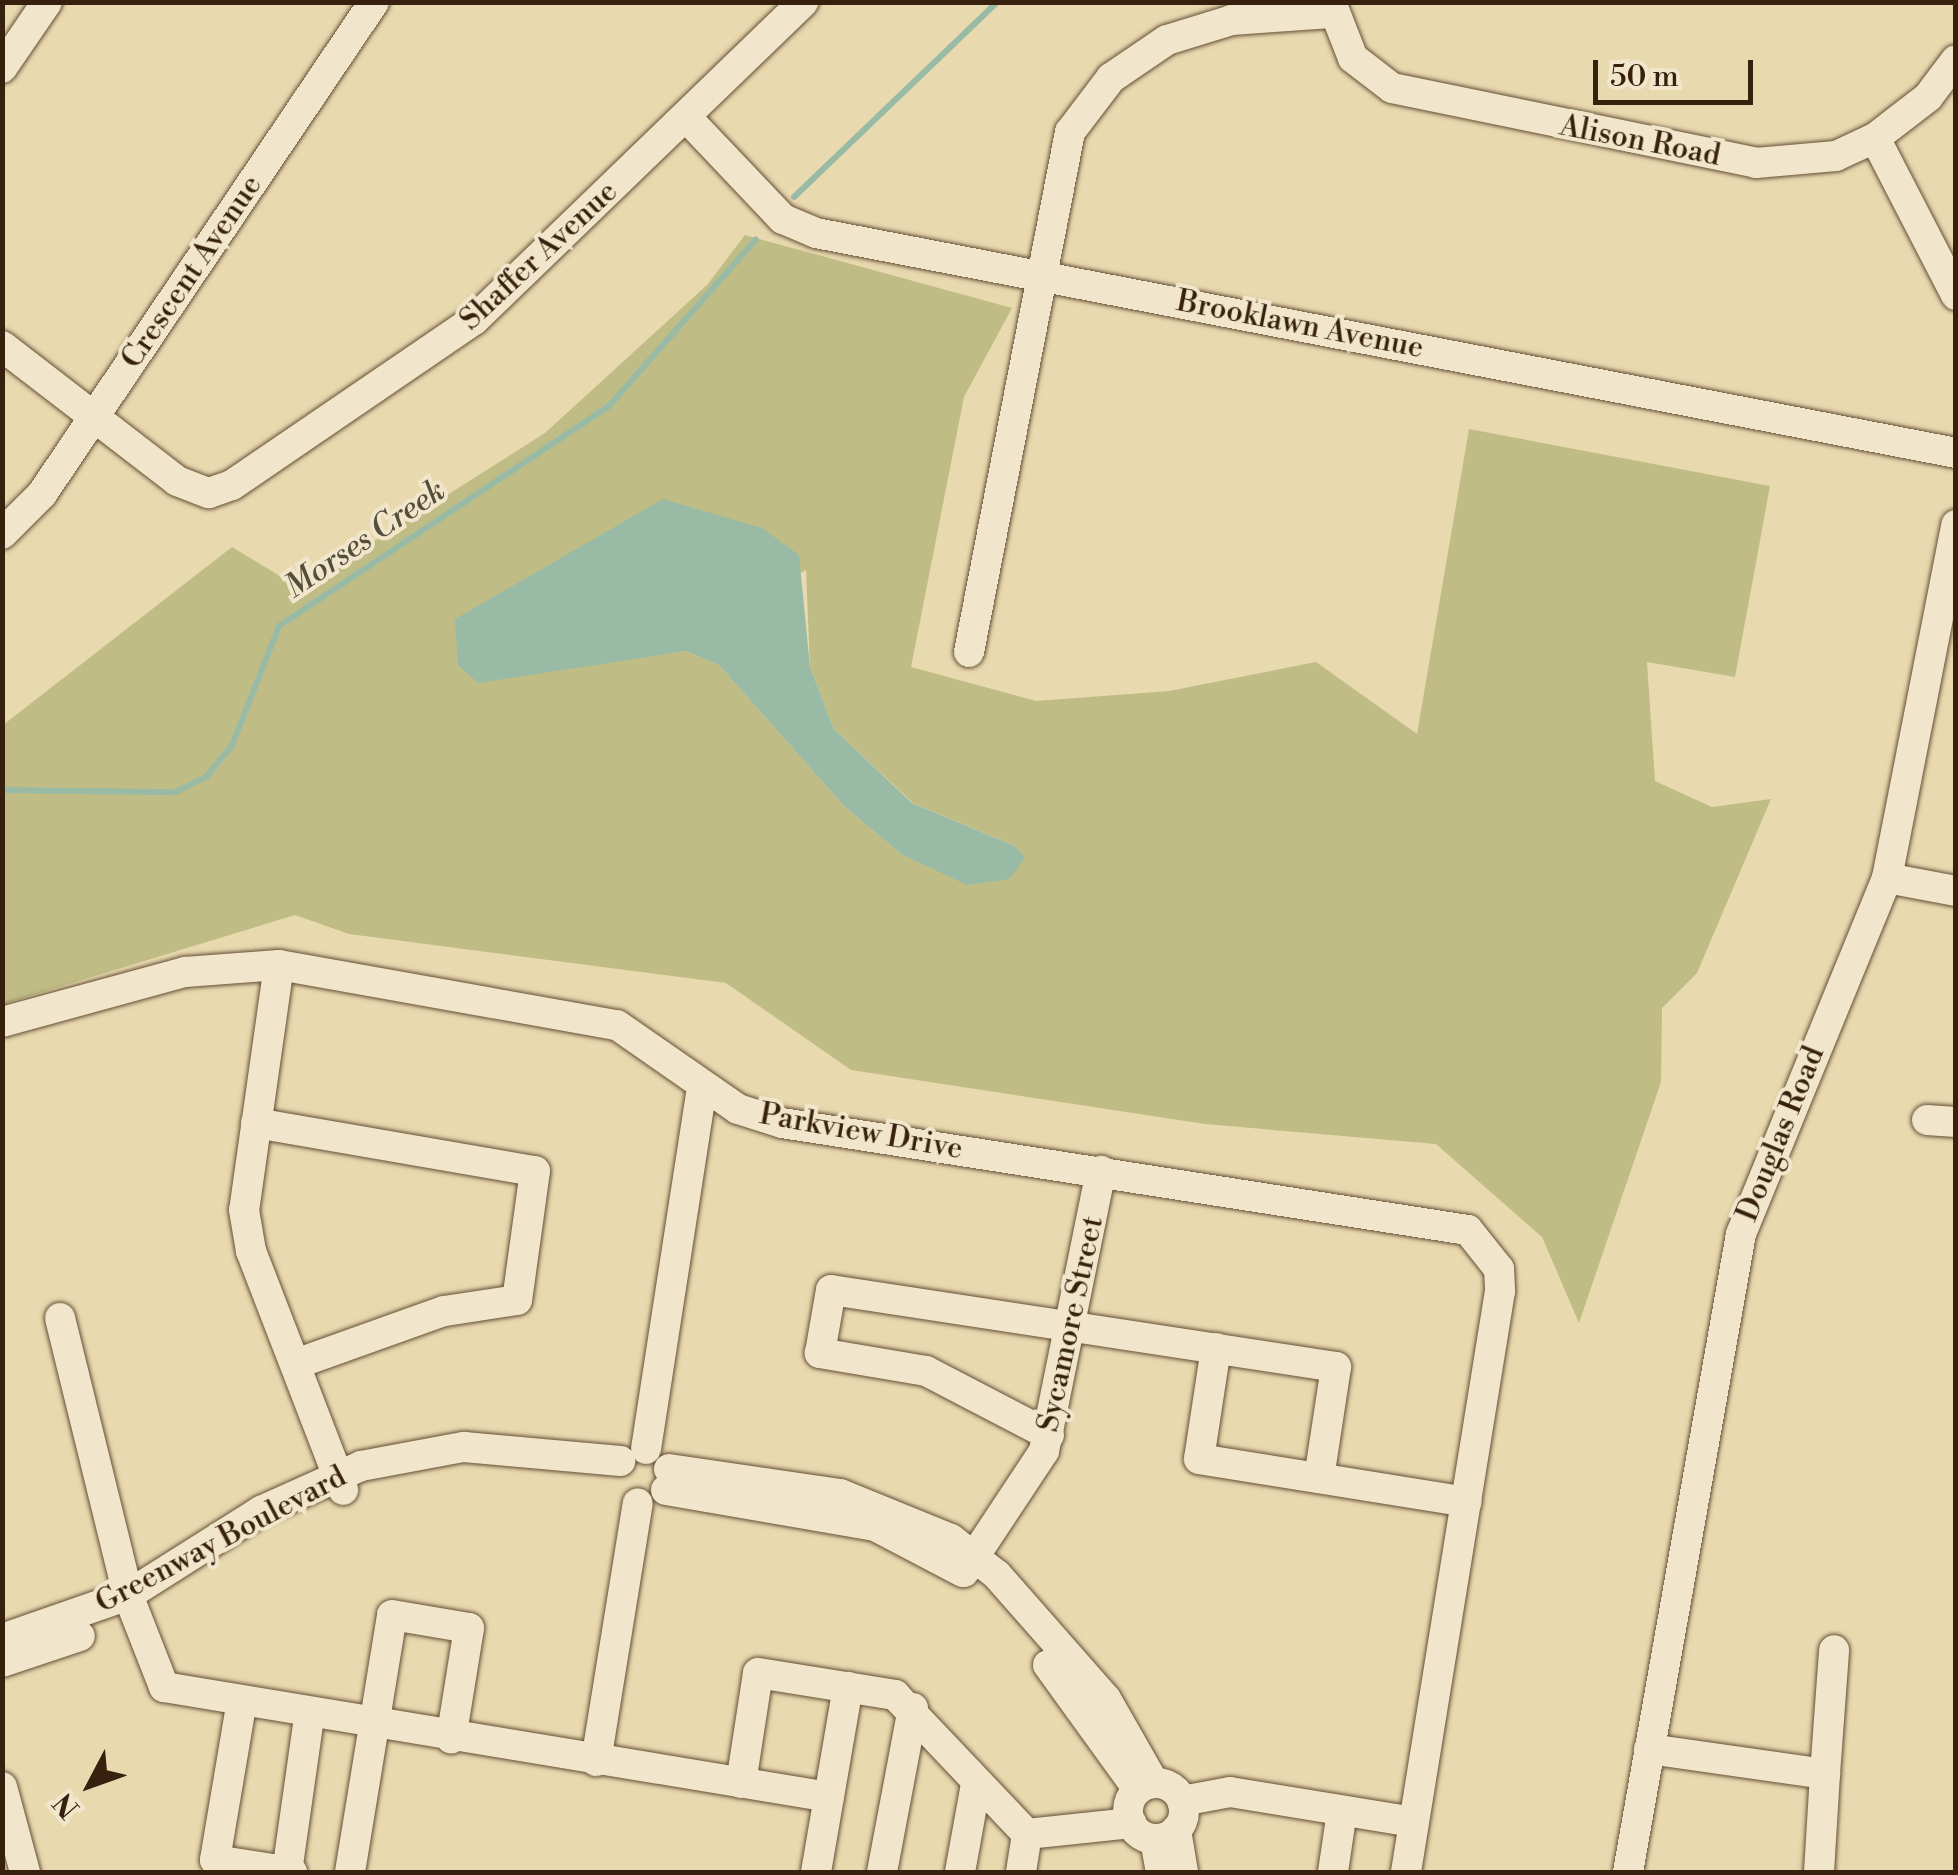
<!DOCTYPE html>
<style>
body{margin:0}
#map{position:relative;width:1958px;height:1875px;overflow:hidden;background:#e9d9af;font-family:"Libre Bodoni",serif}
div>[style]{position:absolute}
.green>*{inset:0;background:#bfbd85}
.water>*{inset:0;background:#99bba5}
.stream>*{height:6px;margin:-3px;padding:0 3px;transform-origin:3px;border-radius:3px;background:#99bba5}
.roads{filter:drop-shadow(0 0 2px #644f36) drop-shadow(0 0 2px #644f36)}
.minor>*{height:30px;margin:-15px;padding:0 15px;transform-origin:15px;border-radius:15px;background:#f1e6cb}
.minor>.ring{margin:-15px;padding:0;box-sizing:content-box;background:none;border:30px solid #f1e6cb;border-radius:50%}
span{translate:-50% -50%;white-space:nowrap;text-align:center;line-height:1.15;-webkit-text-stroke:8px #f1e6cb;paint-order:stroke}
.street-label{font-size:30px;color:#37210e}
.water-label{font-size:32px;color:#544f3b;font-style:italic}
.frame{position:absolute;inset:0;border:5px solid #37210e;pointer-events:none}
.north{position:absolute;left:40px;top:1735px;width:100px;height:100px;-webkit-text-stroke:8px #f1e6cb;paint-order:stroke;rotate:229deg;font-size:28px;font-weight:700;line-height:40px;text-align:center;color:#37210e}
.north::after{content:'';display:block;margin:auto;width:35px;height:45px;background:#37210e;clip-path:polygon(50% 0,100% 100%,50% 72%,0 100%)}
.scale{position:absolute;left:1593px;top:60px;width:160px;height:45px;box-sizing:border-box;border:5px solid #37210e;border-top:0;padding-left:12px;font-size:30px;line-height:35px;white-space:nowrap;color:#37210e;-webkit-text-stroke:8px #f1e6cb;paint-order:stroke}
</style>
<div id="map">
<div class="green">
<div style="clip-path:polygon(evenodd,745px 235px,1012px 308px,964px 397px,911px 667px,1036px 701px,1169px 691px,1316px 662px,1417px 734px,1469px 429px,1770px 486px,1735px 677px,1647px 662px,1655px 781px,1712px 807px,1771px 799px,1697px 973px,1662px 1008px,1661px 1082px,1579px 1323px,1542px 1237px,1436px 1144px,1205px 1124px,851px 1070px,726px 983px,349px 934px,295px 915px,3px 1004px,3px 725px,232px 547px,300px 588px,545px 433px,707px 285px,745px 235px,806px 570px,810px 667px,834px 729px,913px 803px,1015px 846px,901px 854px,844px 806px,719px 665px,686px 651px,644px 653px,806px 570px)"></div>
</div>
<div class="water">
<div style="clip-path:polygon(663px 499px,762px 528px,799px 555px,810px 667px,834px 729px,912px 803px,1015px 846px,1025px 858px,1009px 879px,967px 885px,901px 854px,844px 806px,719px 665px,686px 651px,478px 683px,458px 665px,455px 619px)"></div>
</div>
<div class="stream">
<div style="left:794px;top:197px;width:281px;rotate:-43.8deg"></div>
<div style="left:2px;top:790px;width:174px;rotate:0.7deg"></div>
<div style="left:176px;top:792px;width:35px;rotate:-27deg"></div>
<div style="left:207px;top:776px;width:40px;rotate:-51deg"></div>
<div style="left:232px;top:745px;width:128px;rotate:-68.4deg"></div>
<div style="left:279px;top:626px;width:397px;rotate:-33.7deg"></div>
<div style="left:609px;top:406px;width:222px;rotate:-48.6deg"></div>
</div>
<div class="roads">
<div class="minor">
<div style="left:1331px;top:2px;width:60px;rotate:68.6deg"></div>
<div style="left:1353px;top:58px;width:49px;rotate:37.6deg"></div>
<div style="left:1392px;top:88px;width:372px;rotate:11.6deg"></div>
<div style="left:1756px;top:163px;width:80px;rotate:-5deg"></div>
<div style="left:1836px;top:156px;width:43px;rotate:-24.8deg"></div>
<div style="left:1875px;top:138px;width:67px;rotate:-37.7deg"></div>
<div style="left:1928px;top:97px;width:46px;rotate:-52.9deg"></div>
<div style="left:2px;top:68px;width:80px;rotate:-55.7deg"></div>
<div style="left:687px;top:118px;width:139px;rotate:46.5deg"></div>
<div style="left:783px;top:219px;width:36px;rotate:23deg"></div>
<div style="left:816px;top:233px;width:1161px;rotate:10.92deg"></div>
<div style="left:1875px;top:138px;width:177px;rotate:62.7deg"></div>
<div style="left:2px;top:346px;width:221px;rotate:37.6deg"></div>
<div style="left:177px;top:481px;width:34px;rotate:21deg"></div>
<div style="left:209px;top:493px;width:24px;rotate:-19deg"></div>
<div style="left:232px;top:485px;width:293px;rotate:-34.3deg"></div>
<div style="left:474px;top:320px;width:458px;rotate:-44deg"></div>
<div style="left:2px;top:534px;width:57px;rotate:-45deg"></div>
<div style="left:42px;top:494px;width:594px;rotate:-55.99deg"></div>
<div style="left:969px;top:652px;width:530px;rotate:-79.01deg"></div>
<div style="left:1070px;top:132px;width:68px;rotate:-52.8deg"></div>
<div style="left:1111px;top:78px;width:68px;rotate:-34.2deg"></div>
<div style="left:1167px;top:40px;width:68px;rotate:-17.1deg"></div>
<div style="left:1232px;top:20px;width:98px;rotate:-4.1deg"></div>
<div style="left:1887px;top:878px;width:70px;rotate:10.7deg"></div>
<div style="left:279px;top:965px;width:247px;rotate:98.1deg"></div>
<div style="left:244px;top:1210px;width:42px;rotate:80.3deg"></div>
<div style="left:251px;top:1251px;width:256px;rotate:68.9deg"></div>
<div style="left:2px;top:1022px;width:190px;rotate:-15.3deg"></div>
<div style="left:185px;top:972px;width:94px;rotate:-4.3deg"></div>
<div style="left:279px;top:965px;width:343px;rotate:10.1deg"></div>
<div style="left:617px;top:1025px;width:147px;rotate:34.8deg"></div>
<div style="left:738px;top:1109px;width:46px;rotate:17.7deg"></div>
<div style="left:782px;top:1123px;width:694px;rotate:8.87deg"></div>
<div style="left:1468px;top:1230px;width:50px;rotate:51.5deg"></div>
<div style="left:1499px;top:1269px;width:22px;rotate:87deg"></div>
<div style="left:1500px;top:1291px;width:589px;rotate:99.19deg"></div>
<div style="left:1927px;top:1120px;width:29px;rotate:4deg"></div>
<div style="left:256px;top:1123px;width:283px;rotate:9.8deg"></div>
<div style="left:535px;top:1171px;width:130px;rotate:97.9deg"></div>
<div style="left:517px;top:1300px;width:74px;rotate:171.4deg"></div>
<div style="left:444px;top:1311px;width:157px;rotate:160.3deg"></div>
<div style="left:60px;top:1318px;width:285px;rotate:76.2deg"></div>
<div style="left:128px;top:1595px;width:99px;rotate:68.6deg"></div>
<div style="left:164px;top:1687px;width:674px;rotate:9.39deg"></div>
<div style="left:1216px;top:1348px;width:112px;rotate:98.7deg"></div>
<div style="left:1199px;top:1459px;width:271px;rotate:9.1deg"></div>
<div style="left:1049px;top:1435px;width:139px;rotate:-152.5deg"></div>
<div style="left:926px;top:1371px;width:108px;rotate:-170.4deg"></div>
<div style="left:820px;top:1353px;width:64px;rotate:-80.1deg"></div>
<div style="left:831px;top:1290px;width:511px;rotate:8.67deg"></div>
<div style="left:1336px;top:1367px;width:112px;rotate:98.7deg"></div>
<div style="left:646px;top:1449px;width:367px;rotate:-81.2deg"></div>
<div style="left:669px;top:1469px;width:173px;rotate:8.3deg"></div>
<div style="left:840px;top:1494px;width:120px;rotate:22.1deg"></div>
<div style="left:951px;top:1539px;width:58px;rotate:38deg"></div>
<div style="left:997px;top:1575px;width:165px;rotate:48.7deg"></div>
<div style="left:1106px;top:1699px;width:97px;rotate:60.3deg"></div>
<div style="left:666px;top:1490px;width:212px;rotate:9.8deg"></div>
<div style="left:875px;top:1526px;width:99px;rotate:27.6deg"></div>
<div style="left:964px;top:1572px;width:145px;rotate:-56.5deg"></div>
<div style="left:1044px;top:1451px;width:286px;rotate:-78.5deg"></div>
<div style="left:2px;top:1639px;width:133px;rotate:-19.2deg"></div>
<div style="left:128px;top:1595px;width:157px;rotate:-32.3deg"></div>
<div style="left:261px;top:1511px;width:110px;rotate:-24.2deg"></div>
<div style="left:361px;top:1466px;width:105px;rotate:-10.5deg"></div>
<div style="left:464px;top:1447px;width:157px;rotate:5.1deg"></div>
<div style="left:2px;top:1662px;width:82px;rotate:-18.4deg"></div>
<div style="left:1048px;top:1665px;width:143px;rotate:54.1deg"></div>
<div style="left:241px;top:1706px;width:156px;rotate:99.6deg"></div>
<div style="left:215px;top:1860px;width:78px;rotate:8.9deg"></div>
<div style="left:1649px;top:1749px;width:178px;rotate:8.1deg"></div>
<div style="left:1825px;top:1774px;width:124px;rotate:-85.8deg"></div>
<div style="left:596px;top:1761px;width:261px;rotate:-80.8deg"></div>
<div style="left:741px;top:1783px;width:111px;rotate:-81.2deg"></div>
<div style="left:758px;top:1673px;width:139px;rotate:9.1deg"></div>
<div style="left:895px;top:1695px;width:192px;rotate:46.5deg"></div>
<div style="left:1027px;top:1834px;width:105px;rotate:-6deg"></div>
<div class="ring" style="left:1128px;top:1783px;width:26px;height:26px"></div>
<div style="left:2px;top:1787px;width:88px;rotate:74.9deg"></div>
<div style="left:1182px;top:1801px;width:49px;rotate:-10.6deg"></div>
<div style="left:1230px;top:1792px;width:185px;rotate:9.3deg"></div>
<div style="left:1176px;top:1830px;width:43px;rotate:80.5deg"></div>
<div style="left:1155px;top:1839px;width:34px;rotate:80deg"></div>
<div style="left:287px;top:1872px;width:157px;rotate:-81.9deg"></div>
<div style="left:350px;top:1872px;width:260px;rotate:-80.7deg"></div>
<div style="left:392px;top:1615px;width:78px;rotate:9.6deg"></div>
<div style="left:469px;top:1628px;width:112px;rotate:99.2deg"></div>
<div style="left:816px;top:1872px;width:188px;rotate:-80.2deg"></div>
<div style="left:882px;top:1872px;width:167px;rotate:-79.3deg"></div>
<div style="left:960px;top:1872px;width:89px;rotate:-79.7deg"></div>
<div style="left:1021px;top:1872px;width:38px;rotate:-81deg"></div>
<div style="left:1333px;top:1872px;width:62px;rotate:-81.6deg"></div>
<div style="left:1628px;top:1872px;width:648px;rotate:-79.96deg"></div>
<div style="left:1741px;top:1234px;width:385px;rotate:-67.7deg"></div>
<div style="left:1887px;top:878px;width:360px;rotate:-78.9deg"></div>
<div style="left:1819px;top:1872px;width:98px;rotate:-86.5deg"></div>
</div>
</div>
<div class="street-label">
<span style="left:1640px;top:141px;rotate:11deg">Alison Road</span>
<span style="left:539px;top:256px;rotate:-43deg">Shaffer Avenue</span>
<span style="left:192px;top:272px;rotate:-56deg">Crescent Avenue</span>
<span style="left:1300px;top:325px;rotate:11deg">Brooklawn Avenue</span>
<span style="left:861px;top:1132px;rotate:10deg">Parkview Drive</span>
<span style="left:1781px;top:1134px;rotate:-68deg">Douglas Road</span>
<span style="left:1071px;top:1324px;rotate:-78deg">Sycamore Street</span>
<span style="left:221px;top:1540px;rotate:-28deg">Greenway Boulevard</span>
</div>
<div class="water-label">
<span style="left:365px;top:539px;rotate:-34deg">Morses Creek</span>
</div>
<div class="frame"></div>
<div class="north">N</div>
<div class="scale">50 m</div>
</div>
